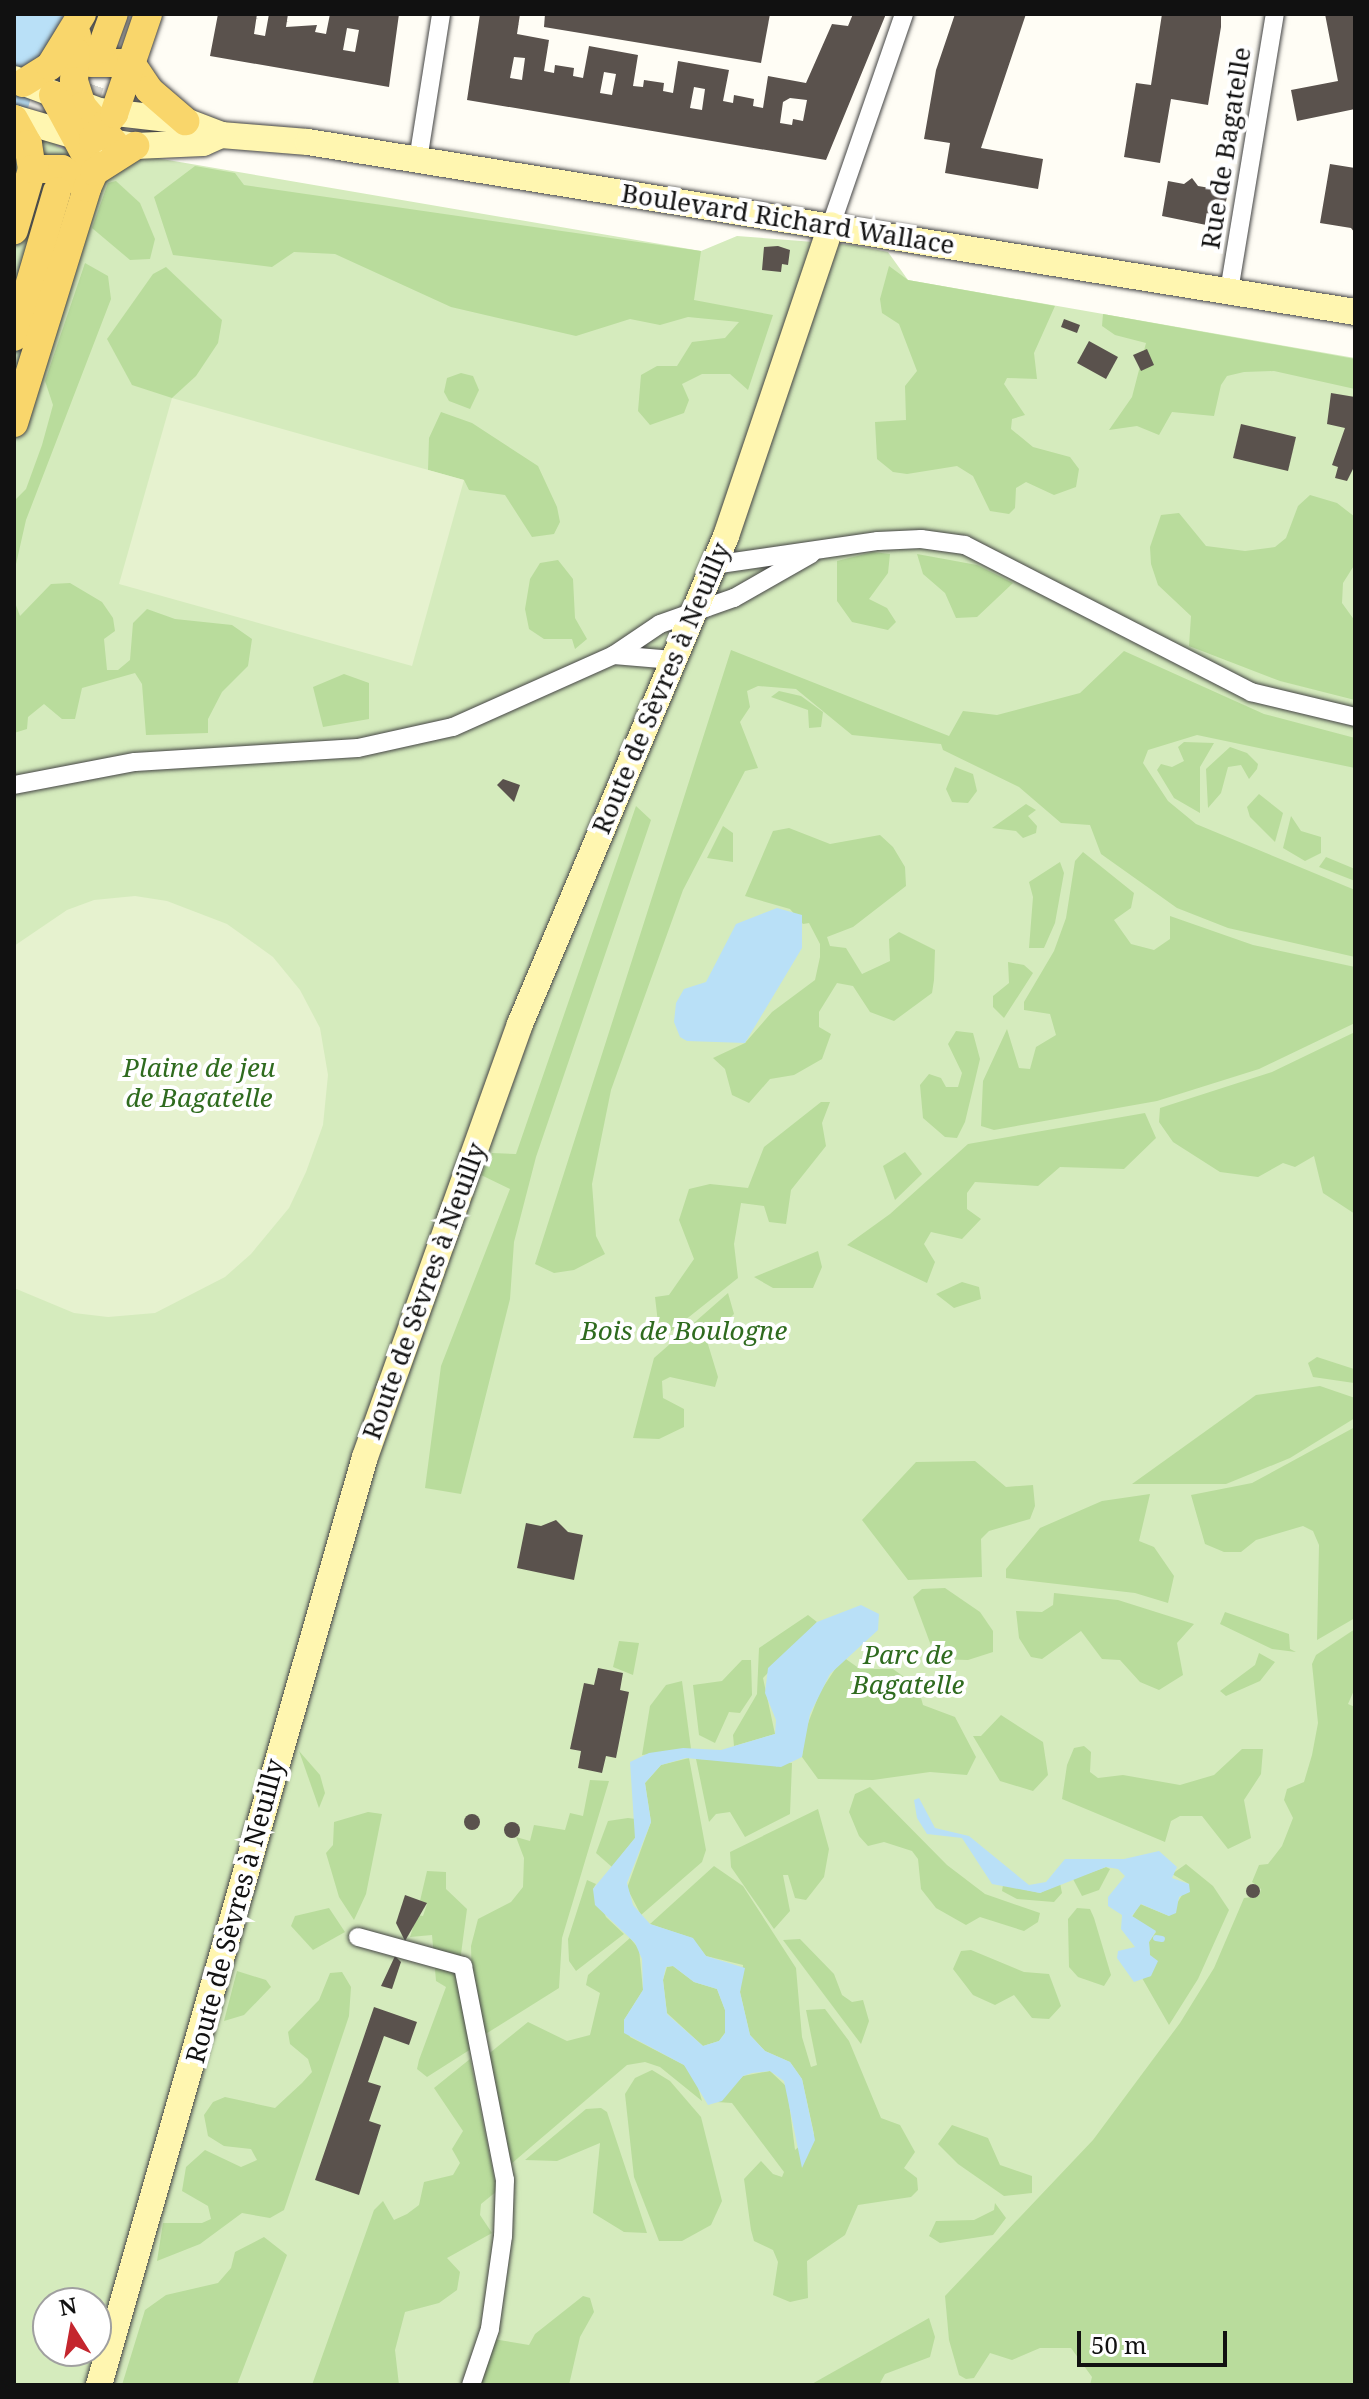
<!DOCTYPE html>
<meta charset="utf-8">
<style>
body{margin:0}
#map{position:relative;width:1369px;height:2399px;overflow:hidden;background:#fffdf5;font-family:"Noto Serif",serif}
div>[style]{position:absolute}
.green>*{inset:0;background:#d5ebbd}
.forest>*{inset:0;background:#b9dc9c}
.pitch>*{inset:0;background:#e6f2cf}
.water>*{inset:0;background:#b9e0f7}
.stream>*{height:6px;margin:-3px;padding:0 3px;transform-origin:3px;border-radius:3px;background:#b9e0f7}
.building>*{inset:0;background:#5a524d}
.round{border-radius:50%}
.primary-tunnel>*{height:28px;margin-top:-14px;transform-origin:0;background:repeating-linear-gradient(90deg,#dbdad3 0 28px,transparent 0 42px)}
.roads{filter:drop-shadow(0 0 2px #444) drop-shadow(0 0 2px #444)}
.street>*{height:18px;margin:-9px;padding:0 9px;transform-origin:9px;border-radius:9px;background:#fff}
.secondary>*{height:26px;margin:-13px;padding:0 13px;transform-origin:13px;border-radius:13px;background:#fff6b0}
.primary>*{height:28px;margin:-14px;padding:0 14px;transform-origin:14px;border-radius:14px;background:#f9d66b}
span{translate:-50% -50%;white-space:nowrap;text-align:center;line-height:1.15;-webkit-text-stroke:8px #fff;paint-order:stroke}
.street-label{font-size:26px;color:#111}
.park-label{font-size:26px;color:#2f6b1f;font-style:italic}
.frame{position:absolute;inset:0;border:16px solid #111;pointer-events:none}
.north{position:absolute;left:32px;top:2287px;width:80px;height:80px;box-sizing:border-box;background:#fff;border:2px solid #a0a0a0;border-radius:50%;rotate:349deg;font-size:22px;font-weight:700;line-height:32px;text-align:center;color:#111}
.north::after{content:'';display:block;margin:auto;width:28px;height:36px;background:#c4262e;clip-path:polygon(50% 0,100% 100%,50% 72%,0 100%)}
.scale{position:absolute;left:1077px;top:2331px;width:150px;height:36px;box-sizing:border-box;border:4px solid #111;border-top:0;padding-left:10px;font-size:24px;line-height:28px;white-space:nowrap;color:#111;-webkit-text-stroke:6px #fff;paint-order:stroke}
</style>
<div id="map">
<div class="green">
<div style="clip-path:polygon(evenodd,21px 135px,701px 251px,737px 236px,853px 245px,888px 252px,908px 280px,1355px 358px,1355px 2385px,14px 2385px,14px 162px,21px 135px,48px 2303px,96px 2303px,96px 2351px,48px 2351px,48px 2303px)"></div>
</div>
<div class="forest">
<div style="clip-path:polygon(195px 166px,235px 173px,244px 185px,701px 251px,694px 300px,773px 315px,748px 390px,730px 374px,702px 374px,682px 384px,689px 400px,684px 413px,650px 425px,638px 411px,641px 375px,657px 366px,677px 366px,692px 342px,725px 338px,739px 322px,688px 317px,660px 325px,630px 319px,576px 336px,451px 307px,335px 254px,294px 252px,272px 267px,173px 255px,154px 197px)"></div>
<div style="clip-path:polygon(116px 181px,140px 203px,155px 239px,150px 259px,130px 260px,92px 228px,108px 183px)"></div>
<div style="clip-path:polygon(85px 263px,108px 276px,111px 299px,26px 520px,14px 573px,14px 501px,26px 489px,42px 445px,53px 405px,45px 381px)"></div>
<div style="clip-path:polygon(889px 266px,908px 280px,1055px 306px,1034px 353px,1037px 379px,1007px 378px,1004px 384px,1025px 415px,1012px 419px,1011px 429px,1033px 447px,1070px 457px,1079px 469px,1076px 487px,1054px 495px,1026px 482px,1016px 488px,1015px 508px,1009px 514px,990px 511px,973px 476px,957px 466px,907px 474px,893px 472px,877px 459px,875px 422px,906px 420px,905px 386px,917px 371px,899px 324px,882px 313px,880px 299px)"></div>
<div style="clip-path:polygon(166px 267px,222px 320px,218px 343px,196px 376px,172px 398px,132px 385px,107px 339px,153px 274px)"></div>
<div style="clip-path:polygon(1103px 314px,1355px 359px,1355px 389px,1274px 371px,1244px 372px,1227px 376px,1221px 385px,1214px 416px,1172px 412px,1159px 435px,1137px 426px,1109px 430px,1132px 397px,1146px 343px,1115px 335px,1102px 326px)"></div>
<div style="clip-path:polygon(461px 373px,473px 376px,479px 390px,470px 409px,449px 401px,444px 392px,447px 378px)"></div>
<div style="clip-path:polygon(441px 412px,472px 423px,538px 466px,557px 507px,560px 522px,554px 534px,532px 537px,505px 495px,469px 490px,464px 480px,428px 470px,429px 438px)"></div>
<div style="clip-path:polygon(1310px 495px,1337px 503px,1355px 517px,1355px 564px,1343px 583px,1342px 603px,1355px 621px,1355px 700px,1280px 681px,1189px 646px,1191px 616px,1158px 585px,1151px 564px,1150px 547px,1161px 515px,1179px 513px,1206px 546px,1245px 551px,1275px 547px,1286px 538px,1298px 506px)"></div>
<div style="clip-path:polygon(873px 552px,890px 554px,888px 573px,869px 599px,887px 608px,896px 622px,888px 630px,852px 622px,837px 601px,837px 561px)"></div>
<div style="clip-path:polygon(917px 554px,977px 565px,1013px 583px,977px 617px,956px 618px,945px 593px,923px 574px)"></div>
<div style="clip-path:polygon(558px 560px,573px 579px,575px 618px,587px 639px,575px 649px,572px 639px,544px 639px,529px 629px,525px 609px,530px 579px,540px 563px)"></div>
<div style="clip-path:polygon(70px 583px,102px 602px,113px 618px,115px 631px,104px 639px,107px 670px,118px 670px,130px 660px,133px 623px,147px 609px,175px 619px,232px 625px,252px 639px,248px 666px,222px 692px,208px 719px,208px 733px,146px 735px,142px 684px,135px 673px,82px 688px,75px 719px,62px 719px,44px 704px,28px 717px,27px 729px,14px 733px,14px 600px,20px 616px,51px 584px)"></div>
<div style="clip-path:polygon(731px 650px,949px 736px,963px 711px,997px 715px,1080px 693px,1124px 651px,1264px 714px,1355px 738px,1355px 768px,1197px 735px,1148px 750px,1143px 763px,1168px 801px,1196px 824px,1355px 890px,1355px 957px,1228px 928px,1177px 908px,1101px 854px,1090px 825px,1061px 823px,1019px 787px,943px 750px,941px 744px,852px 735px,796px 689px,758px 686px,747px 691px,750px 707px,740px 722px,758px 768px,745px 771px,683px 890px,611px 1090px,592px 1184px,596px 1236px,605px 1254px,574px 1270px,554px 1273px,535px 1264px)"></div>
<div style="clip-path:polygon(344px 674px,369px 683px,369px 719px,323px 727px,313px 687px)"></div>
<div style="clip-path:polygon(779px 691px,801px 696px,823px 712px,821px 727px,809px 728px,808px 710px,771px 697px)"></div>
<div style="clip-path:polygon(1184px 742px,1214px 743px,1200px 767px,1200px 813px,1174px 798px,1157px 770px,1161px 764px,1172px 767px,1184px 761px,1178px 747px)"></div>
<div style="clip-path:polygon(1230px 747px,1247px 753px,1258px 764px,1257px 769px,1249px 779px,1241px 765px,1228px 767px,1221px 793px,1208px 808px,1206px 769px)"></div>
<div style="clip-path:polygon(955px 767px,973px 774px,977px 791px,968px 803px,952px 802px,946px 789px)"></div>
<div style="clip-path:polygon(1259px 794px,1283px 813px,1275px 842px,1250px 817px,1247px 807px)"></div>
<div style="clip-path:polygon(1026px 804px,1036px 810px,1028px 816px,1037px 826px,1036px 833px,1023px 838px,1016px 831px,992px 828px)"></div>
<div style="clip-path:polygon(636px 806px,651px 820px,536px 1157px,514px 1242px,510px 1299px,461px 1494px,425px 1488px,441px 1366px,510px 1189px,481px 1175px,492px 1153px,516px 1154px)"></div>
<div style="clip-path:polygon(1291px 816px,1301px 831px,1321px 837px,1321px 853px,1305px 861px,1283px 848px)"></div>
<div style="clip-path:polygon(723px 826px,733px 833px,733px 862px,707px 858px)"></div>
<div style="clip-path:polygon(789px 828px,830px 844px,880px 835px,893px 847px,905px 867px,906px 886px,853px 927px,827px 937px,830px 946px,846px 948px,862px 974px,890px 961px,889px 939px,899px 932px,935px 950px,934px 980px,932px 993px,894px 1021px,870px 1012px,853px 986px,837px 983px,819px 1012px,819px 1027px,831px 1034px,822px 1059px,794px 1075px,770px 1079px,749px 1103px,732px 1095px,725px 1069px,713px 1058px,745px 1043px,772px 1012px,815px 980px,820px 957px,820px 944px,809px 923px,803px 924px,790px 909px,745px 896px,773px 831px)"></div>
<div style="clip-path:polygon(1083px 852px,1134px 893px,1131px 908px,1114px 920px,1131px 944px,1154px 950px,1170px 939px,1170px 916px,1253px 945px,1355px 967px,1355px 1023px,1259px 1069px,1157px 1101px,994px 1130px,981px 1126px,983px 1081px,1007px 1029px,1019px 1068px,1030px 1069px,1036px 1047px,1056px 1035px,1050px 1014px,1024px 1010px,1024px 1002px,1054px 951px,1066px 918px,1075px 861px)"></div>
<div style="clip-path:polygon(1326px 857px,1355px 869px,1355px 881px,1319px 867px)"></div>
<div style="clip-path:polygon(1060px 862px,1064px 873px,1055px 923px,1044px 948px,1029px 948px,1033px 897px,1029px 882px)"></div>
<div style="clip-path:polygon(1008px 962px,1024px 965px,1033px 973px,1004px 1018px,993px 1007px,993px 996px,1009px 983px)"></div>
<div style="clip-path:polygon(956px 1031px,973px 1033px,980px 1059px,965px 1122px,957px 1138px,945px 1137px,923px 1118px,920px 1085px,929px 1074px,941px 1078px,946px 1087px,958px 1087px,962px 1073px,948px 1044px)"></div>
<div style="clip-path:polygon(1355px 1032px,1355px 1214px,1323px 1193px,1314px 1156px,1295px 1167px,1283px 1163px,1258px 1177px,1220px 1172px,1173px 1142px,1159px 1122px,1160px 1108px,1272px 1072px)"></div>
<div style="clip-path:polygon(821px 1102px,830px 1102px,822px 1123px,826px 1146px,791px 1190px,786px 1224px,769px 1222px,764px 1206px,741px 1203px,734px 1244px,738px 1278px,660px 1340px,655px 1297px,669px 1295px,694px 1259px,679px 1220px,689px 1189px,710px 1184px,748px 1188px,764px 1147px)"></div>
<div style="clip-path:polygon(1145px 1113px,1156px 1138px,1124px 1169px,1060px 1167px,1038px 1186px,975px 1182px,967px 1193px,967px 1209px,981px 1219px,962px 1239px,931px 1232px,924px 1244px,935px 1262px,927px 1283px,847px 1245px,890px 1214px,968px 1144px)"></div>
<div style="clip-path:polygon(905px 1152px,922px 1174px,895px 1200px,883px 1166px)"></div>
<div style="clip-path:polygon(818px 1251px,822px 1267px,813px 1288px,773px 1288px,754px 1277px)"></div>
<div style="clip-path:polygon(962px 1282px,979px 1287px,981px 1299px,954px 1308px,936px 1294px)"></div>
<div style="clip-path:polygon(728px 1293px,734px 1314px,707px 1341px,718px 1377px,715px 1387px,670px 1377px,662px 1381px,663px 1398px,684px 1409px,684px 1427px,659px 1439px,633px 1438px,654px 1358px)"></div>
<div style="clip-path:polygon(1317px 1357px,1354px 1369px,1354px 1383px,1313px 1377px,1308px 1363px)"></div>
<div style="clip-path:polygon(1320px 1386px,1355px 1398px,1355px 1418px,1290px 1458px,1226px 1484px,1132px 1484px,1256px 1395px)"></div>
<div style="clip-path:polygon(1355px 1427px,1355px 1618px,1317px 1640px,1319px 1545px,1313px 1531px,1303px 1526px,1256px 1540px,1241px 1552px,1224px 1552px,1205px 1544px,1191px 1495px,1252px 1483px)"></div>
<div style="clip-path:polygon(975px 1461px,1006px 1487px,1033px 1485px,1035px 1506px,1030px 1519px,989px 1531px,981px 1539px,982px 1577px,908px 1580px,862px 1520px,916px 1462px)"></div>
<div style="clip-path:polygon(1150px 1494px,1139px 1541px,1154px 1547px,1174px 1576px,1168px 1603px,1135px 1593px,1006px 1578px,1006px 1569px,1040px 1528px,1102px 1501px)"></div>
<div style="clip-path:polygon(945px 1588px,980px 1612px,993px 1631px,993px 1652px,968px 1660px,936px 1659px,913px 1597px,922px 1589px)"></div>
<div style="clip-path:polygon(1054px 1593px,1118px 1600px,1194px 1624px,1177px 1643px,1183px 1675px,1159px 1690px,1140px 1682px,1120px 1660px,1102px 1659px,1081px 1631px,1042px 1659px,1031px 1657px,1019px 1638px,1016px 1611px,1042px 1612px,1053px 1605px)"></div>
<div style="clip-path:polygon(1225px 1612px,1289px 1634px,1290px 1649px,1296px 1652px,1272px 1649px,1220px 1624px)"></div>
<div style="clip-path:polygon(808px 1615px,817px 1622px,763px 1678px,775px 1734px,734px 1746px,733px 1735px,757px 1694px,759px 1648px)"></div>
<div style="clip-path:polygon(1355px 1629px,1355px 1688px,1348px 1704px,1355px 1707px,1355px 2385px,1090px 2385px,1092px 2377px,1071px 2348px,1040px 2348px,1012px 2360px,990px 2353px,974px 2378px,966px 2379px,959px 2375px,949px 2340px,945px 2296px,1093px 2140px,1180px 2023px,1214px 1968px,1244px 1898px,1259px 1896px,1261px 1889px,1252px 1882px,1259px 1865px,1268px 1864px,1282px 1846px,1293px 1818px,1284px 1800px,1287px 1789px,1304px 1782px,1312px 1755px,1318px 1723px,1312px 1664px,1316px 1655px)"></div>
<div style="clip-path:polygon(619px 1641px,639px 1643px,633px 1675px,613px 1667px)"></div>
<div style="clip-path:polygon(1259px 1653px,1275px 1662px,1260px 1681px,1226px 1696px,1220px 1691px,1255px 1665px)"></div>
<div style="clip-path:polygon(843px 1657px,860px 1669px,893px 1669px,918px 1687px,923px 1705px,955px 1717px,976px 1757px,967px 1775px,930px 1772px,873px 1780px,818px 1779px,802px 1757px,805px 1731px,820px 1692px)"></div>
<div style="clip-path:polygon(742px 1660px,751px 1660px,752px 1695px,740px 1713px,729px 1712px,715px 1743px,699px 1735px,693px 1685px,722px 1681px)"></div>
<div style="clip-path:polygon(682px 1681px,691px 1749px,642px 1755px,650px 1706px,666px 1685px)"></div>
<div style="clip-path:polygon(1001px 1715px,1043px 1742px,1048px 1775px,1033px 1791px,1000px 1781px,973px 1736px,981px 1736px)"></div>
<div style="clip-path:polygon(1084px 1746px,1091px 1752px,1090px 1772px,1098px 1778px,1123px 1775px,1180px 1785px,1214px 1775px,1242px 1749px,1263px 1749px,1261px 1774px,1244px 1800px,1251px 1838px,1228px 1849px,1202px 1816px,1180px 1816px,1171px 1821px,1165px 1842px,1062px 1799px,1067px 1765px,1074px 1748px)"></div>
<div style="clip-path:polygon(299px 1751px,320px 1775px,325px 1793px,319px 1808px)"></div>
<div style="clip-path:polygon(689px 1758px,706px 1850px,702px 1862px,641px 1915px,627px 1888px,651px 1822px,645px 1783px,661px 1765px)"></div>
<div style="clip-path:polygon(696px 1759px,792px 1763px,790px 1814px,745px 1837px,730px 1812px,716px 1814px,709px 1822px)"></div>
<div style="clip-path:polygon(590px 1780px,609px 1781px,562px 1938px,559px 1988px,484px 2035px,472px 1982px,471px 1946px,478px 1919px,511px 1902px,523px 1887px,524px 1858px,516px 1837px,530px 1841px,534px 1825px,565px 1830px,570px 1813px,583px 1816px)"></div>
<div style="clip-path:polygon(870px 1787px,947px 1865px,985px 1894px,1040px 1913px,1038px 1922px,1024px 1931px,980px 1917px,966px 1925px,936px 1908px,921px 1889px,918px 1859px,912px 1851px,884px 1842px,868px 1846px,859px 1836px,849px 1812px,855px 1794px)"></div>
<div style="clip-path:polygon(818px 1809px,829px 1849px,824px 1877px,806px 1900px,795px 1898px,788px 1875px,783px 1875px,790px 1911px,774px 1929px,731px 1867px,730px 1852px)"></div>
<div style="clip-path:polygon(368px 1812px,382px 1814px,366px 1894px,354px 1920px,339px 1897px,326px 1853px,333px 1845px,334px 1822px)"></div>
<div style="clip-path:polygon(628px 1818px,636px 1819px,635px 1838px,612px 1867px,596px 1853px,608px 1821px)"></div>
<div style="clip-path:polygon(1186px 1864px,1213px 1886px,1229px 1910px,1198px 1979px,1169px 2025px,1142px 1978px,1151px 1976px,1149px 1942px,1156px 1932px,1132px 1917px,1140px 1904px,1169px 1916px,1189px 1884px,1172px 1874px)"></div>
<div style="clip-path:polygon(714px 1866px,743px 1886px,796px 1968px,802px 2037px,811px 2067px,817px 2065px,806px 2010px,825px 2009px,849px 2041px,881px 2118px,900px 2125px,915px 2152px,904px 2168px,917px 2178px,918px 2190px,911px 2197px,858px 2205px,845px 2235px,807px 2261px,808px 2298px,790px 2302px,773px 2295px,778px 2262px,773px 2250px,754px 2241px,751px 2230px,744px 2179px,761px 2161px,773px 2174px,782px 2177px,784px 2172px,732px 2103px,717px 2102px,743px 2076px,770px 2071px,787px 2087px,795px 2150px,814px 2134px,802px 2079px,790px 2062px,765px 2051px,750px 2035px,740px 1992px,743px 1965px,706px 1956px,692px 1938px,650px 1924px)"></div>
<div style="clip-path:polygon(1106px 1867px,1110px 1869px,1099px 1890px,1082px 1896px,1073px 1879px)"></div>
<div style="clip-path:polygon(427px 1871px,446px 1872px,446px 1889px,467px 1909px,461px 1954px,471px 2049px,427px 2077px,417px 2069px,419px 2060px,446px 1987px,436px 1981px,432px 1935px,410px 1937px,417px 1915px,423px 1916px,427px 1904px,420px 1901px)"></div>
<div style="clip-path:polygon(587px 1880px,596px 1884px,593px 1889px,606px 1917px,624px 1934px,576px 1971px,569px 1961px,568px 1939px)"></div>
<div style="clip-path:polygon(1060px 1883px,1062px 1893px,1054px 1902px,1017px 1899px,1002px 1891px,1003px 1885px,1040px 1893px)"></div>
<div style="clip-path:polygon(329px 1908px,345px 1932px,313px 1950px,291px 1926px,295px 1916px)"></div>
<div style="clip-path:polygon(1077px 1908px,1090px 1909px,1094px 1918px,1111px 1975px,1104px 1986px,1078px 1977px,1069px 1967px,1068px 1919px)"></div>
<div style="clip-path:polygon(630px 1938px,639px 1949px,643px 1990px,624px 2020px,630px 2037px,684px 2065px,694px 2074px,702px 2101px,660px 2067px,645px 2062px,627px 2065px,511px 2164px,486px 2056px,528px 2022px,567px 2041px,590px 2035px,600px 1993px,586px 1985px,588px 1975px)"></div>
<div style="clip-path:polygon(800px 1939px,834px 1974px,842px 1995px,852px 2002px,863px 2000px,869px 2021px,861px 2044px,783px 1940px)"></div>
<div style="clip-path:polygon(971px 1950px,1024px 1972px,1049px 1974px,1061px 2006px,1049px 2019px,1032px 2018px,1014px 1995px,995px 2005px,973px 1995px,953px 1969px,961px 1951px)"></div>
<div style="clip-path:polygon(673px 1966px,694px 1982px,717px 1989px,725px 2010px,725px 2033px,719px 2041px,703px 2046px,667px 2013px,663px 1980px,667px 1967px)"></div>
<div style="clip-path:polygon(237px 1971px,266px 1980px,271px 1987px,244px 2015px,224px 2021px)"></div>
<div style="clip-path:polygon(342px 1972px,351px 1987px,349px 2016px,284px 2210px,270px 2218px,242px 2213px,200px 2244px,157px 2261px,163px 2223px,202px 2223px,211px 2219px,208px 2206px,182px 2191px,186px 2167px,205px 2150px,241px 2167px,257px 2160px,251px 2149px,224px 2146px,208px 2136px,204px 2115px,213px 2102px,225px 2097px,275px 2108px,302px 2083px,312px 2072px,308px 2059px,290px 2044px,288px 2032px,319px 2000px,330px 1973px)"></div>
<div style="clip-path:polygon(470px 2059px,497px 2191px,481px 2204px,480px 2215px,492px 2233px,447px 2258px,460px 2272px,457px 2290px,439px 2303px,405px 2312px,395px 2350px,399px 2385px,312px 2385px,374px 2210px,383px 2201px,394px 2220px,407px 2214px,419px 2205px,424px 2182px,453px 2175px,460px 2163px,452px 2149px,463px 2131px,434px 2088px)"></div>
<div style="clip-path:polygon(652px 2070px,670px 2081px,701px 2117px,722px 2201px,711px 2225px,682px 2241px,659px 2241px,634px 2177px,625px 2094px,635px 2078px)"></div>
<div style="clip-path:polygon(601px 2108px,607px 2112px,647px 2233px,624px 2232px,593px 2213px,600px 2143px,557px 2161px,525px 2160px,586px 2109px)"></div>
<div style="clip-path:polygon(952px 2125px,988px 2138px,1000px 2165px,1032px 2176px,1032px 2193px,1004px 2196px,958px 2164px,938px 2144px)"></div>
<div style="clip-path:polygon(995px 2203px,1006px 2218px,993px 2235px,940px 2243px,929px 2236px,936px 2221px,974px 2220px,994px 2210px)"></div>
<div style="clip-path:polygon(264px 2237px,287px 2255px,237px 2385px,122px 2385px,145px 2310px,166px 2295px,218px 2283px,231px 2268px,235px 2252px)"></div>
<div style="clip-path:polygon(583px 2296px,590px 2298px,594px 2312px,580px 2337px,569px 2385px,477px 2385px,493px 2339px,529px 2345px,535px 2334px)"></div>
<div style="clip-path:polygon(929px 2318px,935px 2337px,930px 2357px,885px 2374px,879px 2385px,810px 2385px)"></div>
</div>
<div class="pitch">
<div style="clip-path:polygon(172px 398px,464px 480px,412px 666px,119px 584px)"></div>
<div style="clip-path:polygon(135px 896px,167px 901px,227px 924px,273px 957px,300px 990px,320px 1028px,328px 1075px,323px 1125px,306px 1172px,289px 1208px,251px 1254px,225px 1277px,155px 1313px,108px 1317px,74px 1313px,14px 1288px,14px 946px,67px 910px,94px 900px)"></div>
</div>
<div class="water">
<div style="clip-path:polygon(14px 14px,64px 14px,40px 63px,14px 161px)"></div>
<div style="clip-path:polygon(777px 908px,802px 915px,802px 948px,745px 1043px,687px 1041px,680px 1037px,674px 1022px,676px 1003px,684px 989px,706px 982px,736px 924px)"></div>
<div style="clip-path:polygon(evenodd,861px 1605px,879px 1614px,878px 1630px,830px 1674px,810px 1714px,802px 1757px,781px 1767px,686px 1758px,661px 1765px,645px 1783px,651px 1822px,627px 1883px,633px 1905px,650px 1924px,693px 1938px,706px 1956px,745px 1968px,740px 1992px,750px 2035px,765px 2051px,790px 2062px,802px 2079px,815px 2140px,802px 2168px,784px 2081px,770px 2071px,752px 2073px,743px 2076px,722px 2101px,708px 2105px,684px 2065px,624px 2033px,624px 2020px,643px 1990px,642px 1959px,635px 1943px,595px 1905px,593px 1889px,635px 1838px,630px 1762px,649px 1753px,683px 1748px,721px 1750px,775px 1734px,776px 1720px,765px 1693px,768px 1668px,817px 1622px,861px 1605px,673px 1966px,694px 1982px,717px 1989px,725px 2010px,725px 2033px,719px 2041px,703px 2046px,667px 2014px,663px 1980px,666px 1967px,673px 1966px)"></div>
<div style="clip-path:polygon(919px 1798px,935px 1828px,969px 1836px,1029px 1885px,1046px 1882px,1065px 1859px,1124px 1859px,1159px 1851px,1177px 1867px,1172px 1878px,1189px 1884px,1190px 1892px,1179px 1897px,1176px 1913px,1169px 1916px,1141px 1904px,1132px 1916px,1156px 1931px,1149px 1942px,1150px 1955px,1158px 1961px,1151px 1976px,1134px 1982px,1117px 1958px,1118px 1951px,1135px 1947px,1121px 1929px,1122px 1915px,1108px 1906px,1108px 1897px,1125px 1876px,1118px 1869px,1106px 1867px,1040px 1893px,992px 1884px,962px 1838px,927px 1834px,917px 1818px,914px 1800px)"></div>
</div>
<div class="stream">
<div style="left:1156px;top:1938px;width:6px;rotate:9deg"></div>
</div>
<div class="building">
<div style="clip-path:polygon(evenodd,218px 14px,257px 14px,254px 34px,265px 36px,269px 14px,288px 14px,286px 27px,317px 25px,315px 32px,326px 34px,330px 14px,399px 14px,389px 87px,210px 56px,218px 14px,347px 28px,359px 30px,355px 52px,343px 50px,347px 28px)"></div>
<div style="clip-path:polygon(evenodd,480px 14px,520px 14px,517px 34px,549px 40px,544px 71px,554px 73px,555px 65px,574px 68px,573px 76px,583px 78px,589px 46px,638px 55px,633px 86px,643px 87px,644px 80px,664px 83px,663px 91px,673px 93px,678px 61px,729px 70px,723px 101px,733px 103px,734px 95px,754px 99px,753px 106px,763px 108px,768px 76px,806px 83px,832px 24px,848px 26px,853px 14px,886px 14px,826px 160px,467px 100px,480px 14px,514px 57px,525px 58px,522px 80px,510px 78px,514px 57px,480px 14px,604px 72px,616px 74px,612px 95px,600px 93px,604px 72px,480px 14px,694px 87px,705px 89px,702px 110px,690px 108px,694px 87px,480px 14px,790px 98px,807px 100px,803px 121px,793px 119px,792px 125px,780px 123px,783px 102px,790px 98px)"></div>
<div style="clip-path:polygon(545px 14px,770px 14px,761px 63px,544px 27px)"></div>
<div style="clip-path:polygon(955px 14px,1026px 14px,981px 148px,1043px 159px,1038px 189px,945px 173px,950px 143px,924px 139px,936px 70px)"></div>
<div style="clip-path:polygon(1162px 14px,1221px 14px,1221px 27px,1208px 105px,1171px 99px,1160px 163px,1124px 157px,1136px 83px,1151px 85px)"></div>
<div style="clip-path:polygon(1325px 14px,1355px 14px,1355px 109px,1297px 121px,1291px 90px,1338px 81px)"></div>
<div style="clip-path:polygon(1330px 164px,1355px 168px,1355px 233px,1351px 228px,1320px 223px)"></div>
<div style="clip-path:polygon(1192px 178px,1198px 186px,1228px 191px,1221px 228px,1162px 216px,1168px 181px,1184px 184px)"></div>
<div style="clip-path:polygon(778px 246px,790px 250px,788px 265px,782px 264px,781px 272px,762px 270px,764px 247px)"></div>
<div style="clip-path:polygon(1064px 319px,1080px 325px,1077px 333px,1061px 327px)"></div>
<div style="clip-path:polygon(1089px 341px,1118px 357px,1106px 379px,1077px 363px)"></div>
<div style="clip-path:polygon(1147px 349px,1154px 365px,1141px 371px,1133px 355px)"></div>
<div style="clip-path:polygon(1331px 393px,1355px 397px,1355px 465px,1347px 481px,1335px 478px,1338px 467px,1332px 465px,1345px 428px,1327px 424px)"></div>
<div style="clip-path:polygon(1241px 424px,1296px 437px,1288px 471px,1233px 458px)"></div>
<div style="clip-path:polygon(503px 779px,520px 785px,514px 802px,497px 785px)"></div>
<div style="clip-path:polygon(556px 1520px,568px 1532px,583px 1535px,574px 1580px,517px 1568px,526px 1523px,541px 1526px)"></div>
<div style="clip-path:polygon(598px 1668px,623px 1673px,620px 1690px,629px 1692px,616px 1758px,606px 1756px,602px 1773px,578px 1768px,581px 1751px,570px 1749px,584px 1683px,594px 1685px)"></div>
<div class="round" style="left:464px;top:1814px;width:16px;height:16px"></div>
<div class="round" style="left:504px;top:1822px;width:16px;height:16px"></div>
<div class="round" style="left:1246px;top:1884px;width:14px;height:14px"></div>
<div style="clip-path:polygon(405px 1895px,427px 1903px,405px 1941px,396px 1923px)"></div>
<div style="clip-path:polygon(395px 1956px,401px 1962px,392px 1989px,381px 1986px)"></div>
<div style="clip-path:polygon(374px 2007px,417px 2022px,409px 2045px,384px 2036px,368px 2082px,381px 2086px,369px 2121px,381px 2125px,359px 2195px,315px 2180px)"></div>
</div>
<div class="primary-tunnel">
<div style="left:57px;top:191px;width:149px;rotate:-72.8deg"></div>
</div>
<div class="roads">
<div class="street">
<div style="left:418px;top:160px;width:148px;rotate:-81deg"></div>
<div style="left:831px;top:225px;width:223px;rotate:-70.9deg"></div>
<div style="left:1229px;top:291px;width:281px;rotate:-80.6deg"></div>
<div style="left:713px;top:565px;width:167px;rotate:-8.3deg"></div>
<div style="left:878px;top:541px;width:43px;rotate:-2.7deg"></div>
<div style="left:921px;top:539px;width:44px;rotate:7.8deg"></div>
<div style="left:965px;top:545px;width:322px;rotate:27.2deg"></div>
<div style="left:1251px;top:692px;width:107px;rotate:13.5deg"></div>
<div style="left:614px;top:655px;width:59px;rotate:4.8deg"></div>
<div style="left:14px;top:785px;width:123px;rotate:-10.8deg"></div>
<div style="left:135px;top:762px;width:223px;rotate:-3.6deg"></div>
<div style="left:358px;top:748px;width:97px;rotate:-12.5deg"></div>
<div style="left:453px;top:727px;width:176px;rotate:-24.1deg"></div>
<div style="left:614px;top:655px;width:55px;rotate:-34deg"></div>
<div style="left:660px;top:624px;width:78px;rotate:-19.4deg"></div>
<div style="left:734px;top:598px;width:89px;rotate:-29.7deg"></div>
<div style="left:358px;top:1937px;width:109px;rotate:15.4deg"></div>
<div style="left:463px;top:1966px;width:218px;rotate:78.9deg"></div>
<div style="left:505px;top:2180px;width:56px;rotate:92deg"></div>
<div style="left:503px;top:2236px;width:94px;rotate:98deg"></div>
<div style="left:490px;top:2329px;width:59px;rotate:108.7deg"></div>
</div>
<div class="secondary">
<div style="left:14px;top:79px;width:91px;rotate:20.6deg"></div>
<div style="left:99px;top:111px;width:87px;rotate:6.6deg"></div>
<div style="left:185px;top:121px;width:39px;rotate:21deg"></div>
<div style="left:221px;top:135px;width:87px;rotate:4.6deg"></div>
<div style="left:308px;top:142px;width:1061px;rotate:9.22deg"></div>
<div style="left:14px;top:118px;width:64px;rotate:16.4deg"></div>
<div style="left:75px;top:136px;width:61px;rotate:9.5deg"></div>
<div style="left:135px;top:146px;width:68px;rotate:-2.5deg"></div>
<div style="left:203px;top:143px;width:20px;rotate:-24deg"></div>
<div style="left:99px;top:2385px;width:965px;rotate:-74.01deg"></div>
<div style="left:365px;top:1457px;width:460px;rotate:-70.3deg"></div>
<div style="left:520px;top:1024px;width:530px;rotate:-67.11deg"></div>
<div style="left:726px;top:536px;width:328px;rotate:-71.3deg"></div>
</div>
<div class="primary">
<div style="left:77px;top:35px;width:17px;rotate:93deg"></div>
<div style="left:76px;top:52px;width:19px;rotate:35deg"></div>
<div style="left:92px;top:63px;width:39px"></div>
<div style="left:101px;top:49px;width:37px;rotate:-70deg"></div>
<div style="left:76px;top:52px;width:29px;rotate:94deg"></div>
<div style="left:74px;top:81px;width:26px;rotate:72deg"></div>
<div style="left:82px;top:106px;width:49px;rotate:49.1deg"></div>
<div style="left:131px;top:63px;width:32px;rotate:56deg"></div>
<div style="left:149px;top:90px;width:48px;rotate:40.7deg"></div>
<div style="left:23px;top:83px;width:32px;rotate:-32deg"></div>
<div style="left:50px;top:66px;width:61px;rotate:-58.4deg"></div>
<div style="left:53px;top:95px;width:82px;rotate:61.6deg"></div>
<div style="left:14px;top:119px;width:29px;rotate:61deg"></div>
<div style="left:28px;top:144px;width:25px;rotate:81deg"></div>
<div style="left:32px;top:169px;width:64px;rotate:106.4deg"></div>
<div style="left:93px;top:139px;width:33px;rotate:-50deg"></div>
<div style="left:114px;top:114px;width:106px;rotate:-71.2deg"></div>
<div style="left:32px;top:169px;width:30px"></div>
<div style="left:62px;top:169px;width:31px;rotate:37deg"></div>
<div style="left:14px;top:337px;width:152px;rotate:-73.6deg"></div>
<div style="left:14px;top:423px;width:246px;rotate:-72.7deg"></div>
<div style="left:87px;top:188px;width:17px;rotate:-66deg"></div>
<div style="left:94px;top:172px;width:49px;rotate:-32.4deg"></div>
</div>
</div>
<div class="street-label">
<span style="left:1226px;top:148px;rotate:-81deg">Rue de Bagatelle</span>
<span style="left:788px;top:219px;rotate:9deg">Boulevard Richard Wallace</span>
<span style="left:661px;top:688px;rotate:-67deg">Route de Sèvres à Neuilly</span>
<span style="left:424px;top:1291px;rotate:-70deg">Route de Sèvres à Neuilly</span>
<span style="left:235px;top:1911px;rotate:-75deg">Route de Sèvres à Neuilly</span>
</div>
<div class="park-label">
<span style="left:199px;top:1083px">Plaine de jeu<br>de Bagatelle</span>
<span style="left:684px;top:1331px">Bois de Boulogne</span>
<span style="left:908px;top:1670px">Parc de<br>Bagatelle</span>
</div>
<div class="frame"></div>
<div class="north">N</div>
<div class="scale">50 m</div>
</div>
